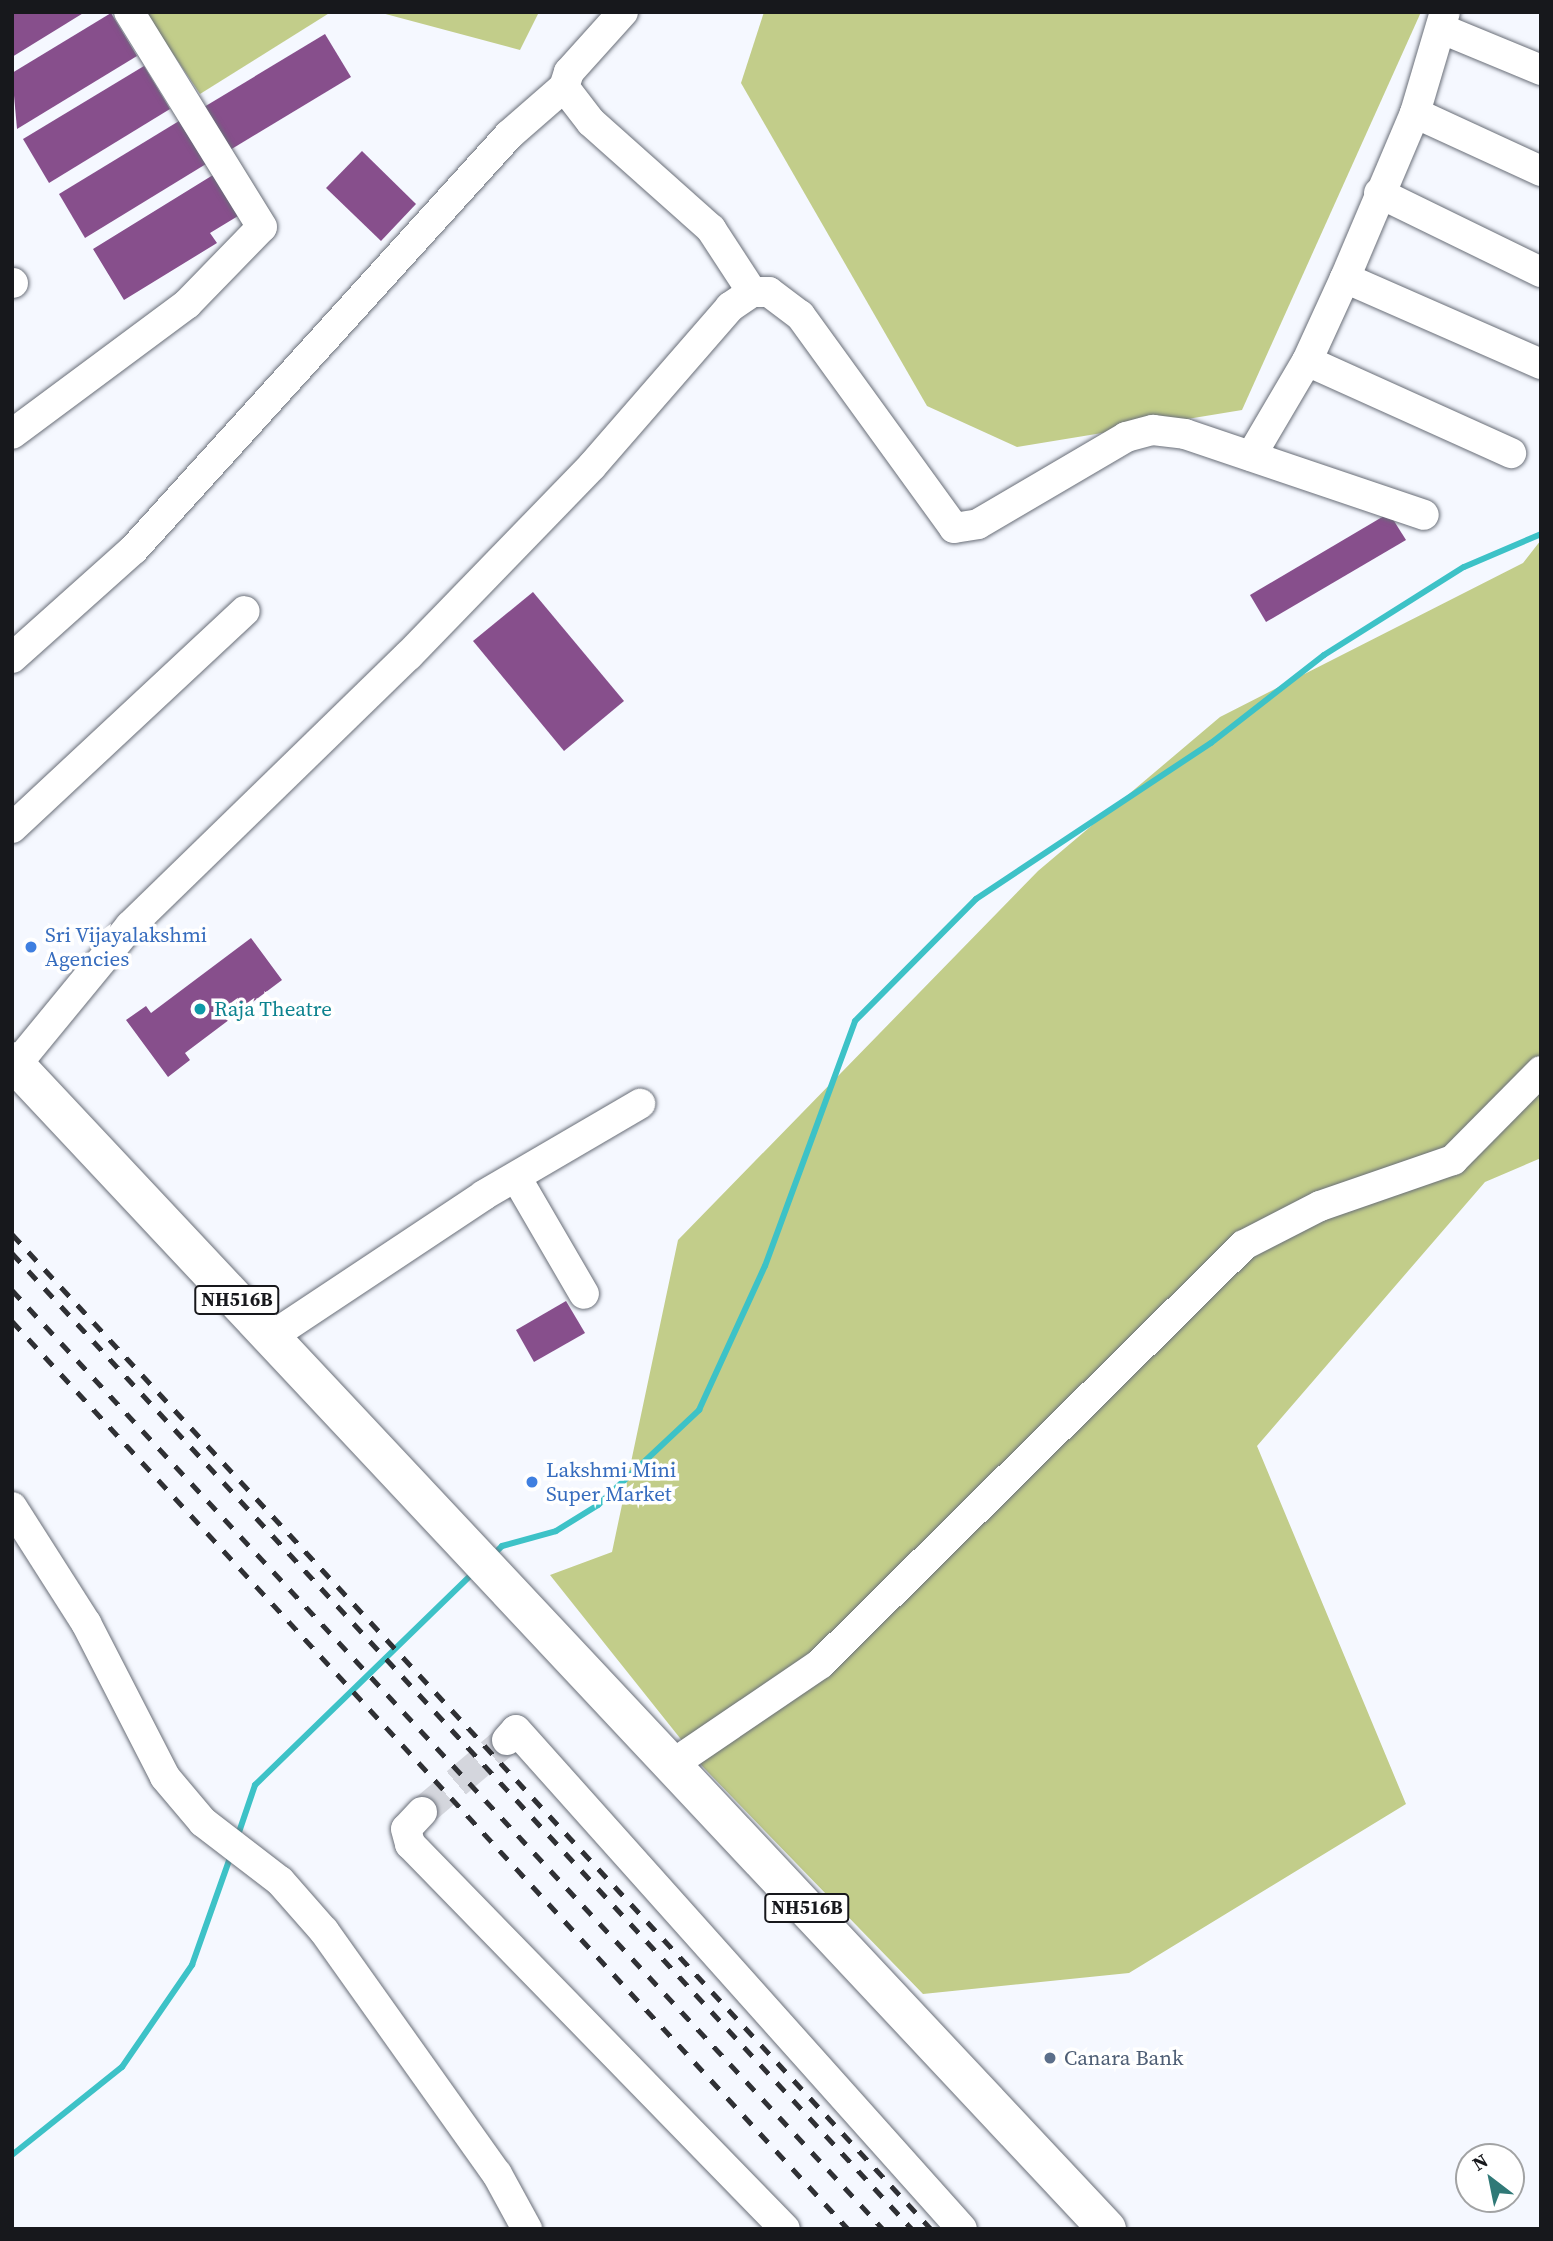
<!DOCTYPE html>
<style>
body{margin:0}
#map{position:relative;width:1553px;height:2241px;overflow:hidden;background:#f5f8ff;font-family:"Source Serif 4",serif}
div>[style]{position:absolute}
.green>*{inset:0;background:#c2cd8a}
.stream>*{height:6px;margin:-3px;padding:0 3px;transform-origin:3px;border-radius:3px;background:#3dc2c7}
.building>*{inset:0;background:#874f8c}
.minor-tunnel>*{height:30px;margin-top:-15px;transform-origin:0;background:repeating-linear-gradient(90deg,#d4d6dd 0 30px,transparent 0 45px)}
.roads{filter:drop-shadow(0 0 2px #696e78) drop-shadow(0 0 2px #696e78)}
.minor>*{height:30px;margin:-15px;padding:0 15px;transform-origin:15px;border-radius:15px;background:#fff}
.highway>*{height:38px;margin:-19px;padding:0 19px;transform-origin:19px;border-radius:19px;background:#fff}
.rail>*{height:5px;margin-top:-2.5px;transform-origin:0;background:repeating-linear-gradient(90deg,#2f3034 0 12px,transparent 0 24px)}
.dots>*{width:19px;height:19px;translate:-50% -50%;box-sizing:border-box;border:4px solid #fff;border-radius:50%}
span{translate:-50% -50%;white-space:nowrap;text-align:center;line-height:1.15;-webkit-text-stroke:7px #fff;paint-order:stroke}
.shield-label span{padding:2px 5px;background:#fff;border:2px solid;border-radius:5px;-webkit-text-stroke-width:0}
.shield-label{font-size:19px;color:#17181c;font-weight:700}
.shop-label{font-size:21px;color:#366cbe}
.left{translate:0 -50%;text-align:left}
.culture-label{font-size:21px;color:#0d838f}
.service-label{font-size:21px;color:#4e5e75}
.frame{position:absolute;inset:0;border:14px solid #17181c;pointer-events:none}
.north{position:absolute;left:1455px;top:2143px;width:70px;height:70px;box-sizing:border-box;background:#fff;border:2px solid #a2a3a4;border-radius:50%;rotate:328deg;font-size:19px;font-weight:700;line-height:28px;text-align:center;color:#17181c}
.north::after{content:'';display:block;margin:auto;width:24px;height:32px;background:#307977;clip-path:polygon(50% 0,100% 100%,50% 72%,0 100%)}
</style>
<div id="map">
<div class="green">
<div style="clip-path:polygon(145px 12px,331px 12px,200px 94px)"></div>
<div style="clip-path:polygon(378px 12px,539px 12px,520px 50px)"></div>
<div style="clip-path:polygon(764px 12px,1421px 12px,1242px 410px,1017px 447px,927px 406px,741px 83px)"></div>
<div style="clip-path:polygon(1541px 540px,1541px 1158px,1485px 1182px,1257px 1446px,1406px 1804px,1129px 1973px,923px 1994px,703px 1767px,550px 1575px,612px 1552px,678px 1240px,1038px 871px,1220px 717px,1523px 563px)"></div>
</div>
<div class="stream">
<div style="left:492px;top:1556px;width:14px;rotate:-45deg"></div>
<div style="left:502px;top:1546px;width:56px;rotate:-15.5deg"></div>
<div style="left:556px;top:1531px;width:49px;rotate:-31.8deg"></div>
<div style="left:598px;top:1505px;width:139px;rotate:-43.2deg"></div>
<div style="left:699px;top:1410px;width:158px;rotate:-65.4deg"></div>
<div style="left:765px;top:1266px;width:261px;rotate:-69.8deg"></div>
<div style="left:855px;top:1021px;width:172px;rotate:-45.2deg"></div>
<div style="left:976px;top:899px;width:282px;rotate:-33.6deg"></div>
<div style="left:1211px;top:743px;width:143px;rotate:-37.9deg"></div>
<div style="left:1324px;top:655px;width:165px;rotate:-32.2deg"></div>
<div style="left:1464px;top:567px;width:84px;rotate:-23.2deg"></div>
<div style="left:237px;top:1838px;width:56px;rotate:-71.2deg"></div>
<div style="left:255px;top:1785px;width:304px;rotate:-44.2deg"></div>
<div style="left:12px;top:2155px;width:141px;rotate:-38.7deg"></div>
<div style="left:122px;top:2067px;width:124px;rotate:-55.5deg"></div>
<div style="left:192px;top:1965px;width:117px;rotate:-70.5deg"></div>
</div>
<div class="building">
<div style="clip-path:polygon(12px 12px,85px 12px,12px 57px)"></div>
<div style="clip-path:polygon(111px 13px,137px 56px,17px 129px,12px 73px)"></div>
<div style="clip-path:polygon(325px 34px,351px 77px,230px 150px,204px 107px)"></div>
<div style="clip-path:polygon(144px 66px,170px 109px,49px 183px,23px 139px)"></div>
<div style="clip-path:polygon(179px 121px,206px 164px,85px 238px,59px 194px)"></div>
<div style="clip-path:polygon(362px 151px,416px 204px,381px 241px,326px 188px)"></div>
<div style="clip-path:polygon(213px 175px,238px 216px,210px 233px,217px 243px,124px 300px,93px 249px)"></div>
<div style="clip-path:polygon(1389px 513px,1406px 540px,1266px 622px,1250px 595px)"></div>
<div style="clip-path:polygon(533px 592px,624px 701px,564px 751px,473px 641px)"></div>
<div style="clip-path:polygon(251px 938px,282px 980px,185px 1053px,190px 1060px,168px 1077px,126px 1020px,146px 1006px,151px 1013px)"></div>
<div style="clip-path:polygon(566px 1301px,585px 1333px,534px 1362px,516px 1330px)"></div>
</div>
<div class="minor-tunnel">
<div style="left:422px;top:1812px;width:111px;rotate:-40.3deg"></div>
</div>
<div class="roads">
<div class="minor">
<div style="left:623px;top:12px;width:81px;rotate:132deg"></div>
<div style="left:569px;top:72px;width:16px;rotate:108deg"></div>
<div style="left:564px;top:87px;width:44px;rotate:52.4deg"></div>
<div style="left:591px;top:122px;width:161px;rotate:41.7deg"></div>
<div style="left:711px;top:229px;width:75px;rotate:56.9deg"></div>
<div style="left:1442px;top:29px;width:107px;rotate:22.5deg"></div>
<div style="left:1415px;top:113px;width:139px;rotate:24.7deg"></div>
<div style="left:1379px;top:193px;width:180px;rotate:26deg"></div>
<div style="left:1345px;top:278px;width:214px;rotate:23.7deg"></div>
<div style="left:12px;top:283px;width:1px"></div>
<div style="left:1307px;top:361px;width:224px;rotate:24.3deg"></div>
<div style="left:12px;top:434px;width:218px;rotate:-36.6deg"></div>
<div style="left:187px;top:304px;width:107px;rotate:-45.8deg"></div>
<div style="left:262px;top:227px;width:253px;rotate:-121.7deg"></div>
<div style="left:1251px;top:456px;width:110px;rotate:-59.5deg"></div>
<div style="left:1307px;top:361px;width:91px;rotate:-65.4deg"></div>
<div style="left:1345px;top:278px;width:179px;rotate:-67deg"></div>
<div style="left:1415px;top:113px;width:105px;rotate:-73.5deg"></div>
<div style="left:12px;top:658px;width:162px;rotate:-41.8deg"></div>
<div style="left:133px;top:550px;width:560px;rotate:-47.82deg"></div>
<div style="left:509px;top:135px;width:73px;rotate:-41.1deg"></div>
<div style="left:12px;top:828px;width:318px;rotate:-43deg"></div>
<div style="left:16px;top:1065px;width:180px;rotate:-50.6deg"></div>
<div style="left:130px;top:926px;width:388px;rotate:-44.2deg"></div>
<div style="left:408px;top:656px;width:264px;rotate:-45.9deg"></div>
<div style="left:592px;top:466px;width:211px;rotate:-49deg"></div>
<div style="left:730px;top:307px;width:27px;rotate:-34deg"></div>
<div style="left:752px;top:292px;width:17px"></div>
<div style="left:769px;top:292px;width:39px;rotate:37deg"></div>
<div style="left:800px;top:315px;width:263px;rotate:54.1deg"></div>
<div style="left:954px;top:528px;width:24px;rotate:-9deg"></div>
<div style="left:978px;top:524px;width:172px;rotate:-30.4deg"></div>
<div style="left:1126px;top:437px;width:28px;rotate:-15deg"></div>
<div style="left:1153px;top:430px;width:32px;rotate:7deg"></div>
<div style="left:1185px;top:434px;width:252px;rotate:18.7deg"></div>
<div style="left:516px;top:1177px;width:135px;rotate:59.8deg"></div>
<div style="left:272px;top:1336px;width:255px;rotate:-33.6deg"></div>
<div style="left:484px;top:1195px;width:181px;rotate:-30.3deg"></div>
<div style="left:12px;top:1507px;width:138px;rotate:57.5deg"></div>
<div style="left:86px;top:1623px;width:173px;rotate:62.8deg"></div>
<div style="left:165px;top:1777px;width:59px;rotate:49.8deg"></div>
<div style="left:203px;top:1822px;width:97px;rotate:37.5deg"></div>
<div style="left:280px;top:1881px;width:67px;rotate:48.7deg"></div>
<div style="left:324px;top:1931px;width:298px;rotate:54.6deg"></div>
<div style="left:497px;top:2174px;width:63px;rotate:61.4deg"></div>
<div style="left:507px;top:1740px;width:13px;rotate:-48deg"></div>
<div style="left:516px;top:1730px;width:669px;rotate:48.21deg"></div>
<div style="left:670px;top:1766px;width:181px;rotate:-34.2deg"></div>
<div style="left:820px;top:1664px;width:596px;rotate:-44.66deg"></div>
<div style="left:1244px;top:1245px;width:85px;rotate:-27.2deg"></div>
<div style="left:1320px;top:1206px;width:141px;rotate:-19.1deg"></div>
<div style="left:1453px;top:1160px;width:125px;rotate:-45.3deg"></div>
<div style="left:422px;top:1812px;width:23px;rotate:133deg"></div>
<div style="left:406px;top:1829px;width:16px;rotate:75deg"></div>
<div style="left:410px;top:1844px;width:537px;rotate:45.75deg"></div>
</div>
<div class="highway">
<div style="left:12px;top:1061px;width:1601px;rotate:46.85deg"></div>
</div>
</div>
<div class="rail">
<div style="left:12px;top:1234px;width:1354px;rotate:47.27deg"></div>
<div style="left:12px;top:1253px;width:1328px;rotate:47.32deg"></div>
<div style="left:12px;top:1290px;width:1281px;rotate:47.15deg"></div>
<div style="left:12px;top:1321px;width:1234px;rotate:47.36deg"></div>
</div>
<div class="dots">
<div style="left:31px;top:947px;background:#3f7fe0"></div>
<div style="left:200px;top:1009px;background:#0f9aa8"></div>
<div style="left:532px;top:1482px;background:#3f7fe0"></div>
<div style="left:1050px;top:2058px;background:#5c6f8a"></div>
</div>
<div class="shield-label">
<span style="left:237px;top:1300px">NH516B</span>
<span style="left:807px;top:1908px">NH516B</span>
</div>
<div class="shop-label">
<span class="left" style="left:45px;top:947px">Sri Vijayalakshmi<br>Agencies</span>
<span class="left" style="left:546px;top:1482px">Lakshmi Mini<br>Super Market</span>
</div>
<div class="culture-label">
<span class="left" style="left:214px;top:1009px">Raja Theatre</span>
</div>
<div class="service-label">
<span class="left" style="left:1064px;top:2058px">Canara Bank</span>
</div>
<div class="frame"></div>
<div class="north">N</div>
</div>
